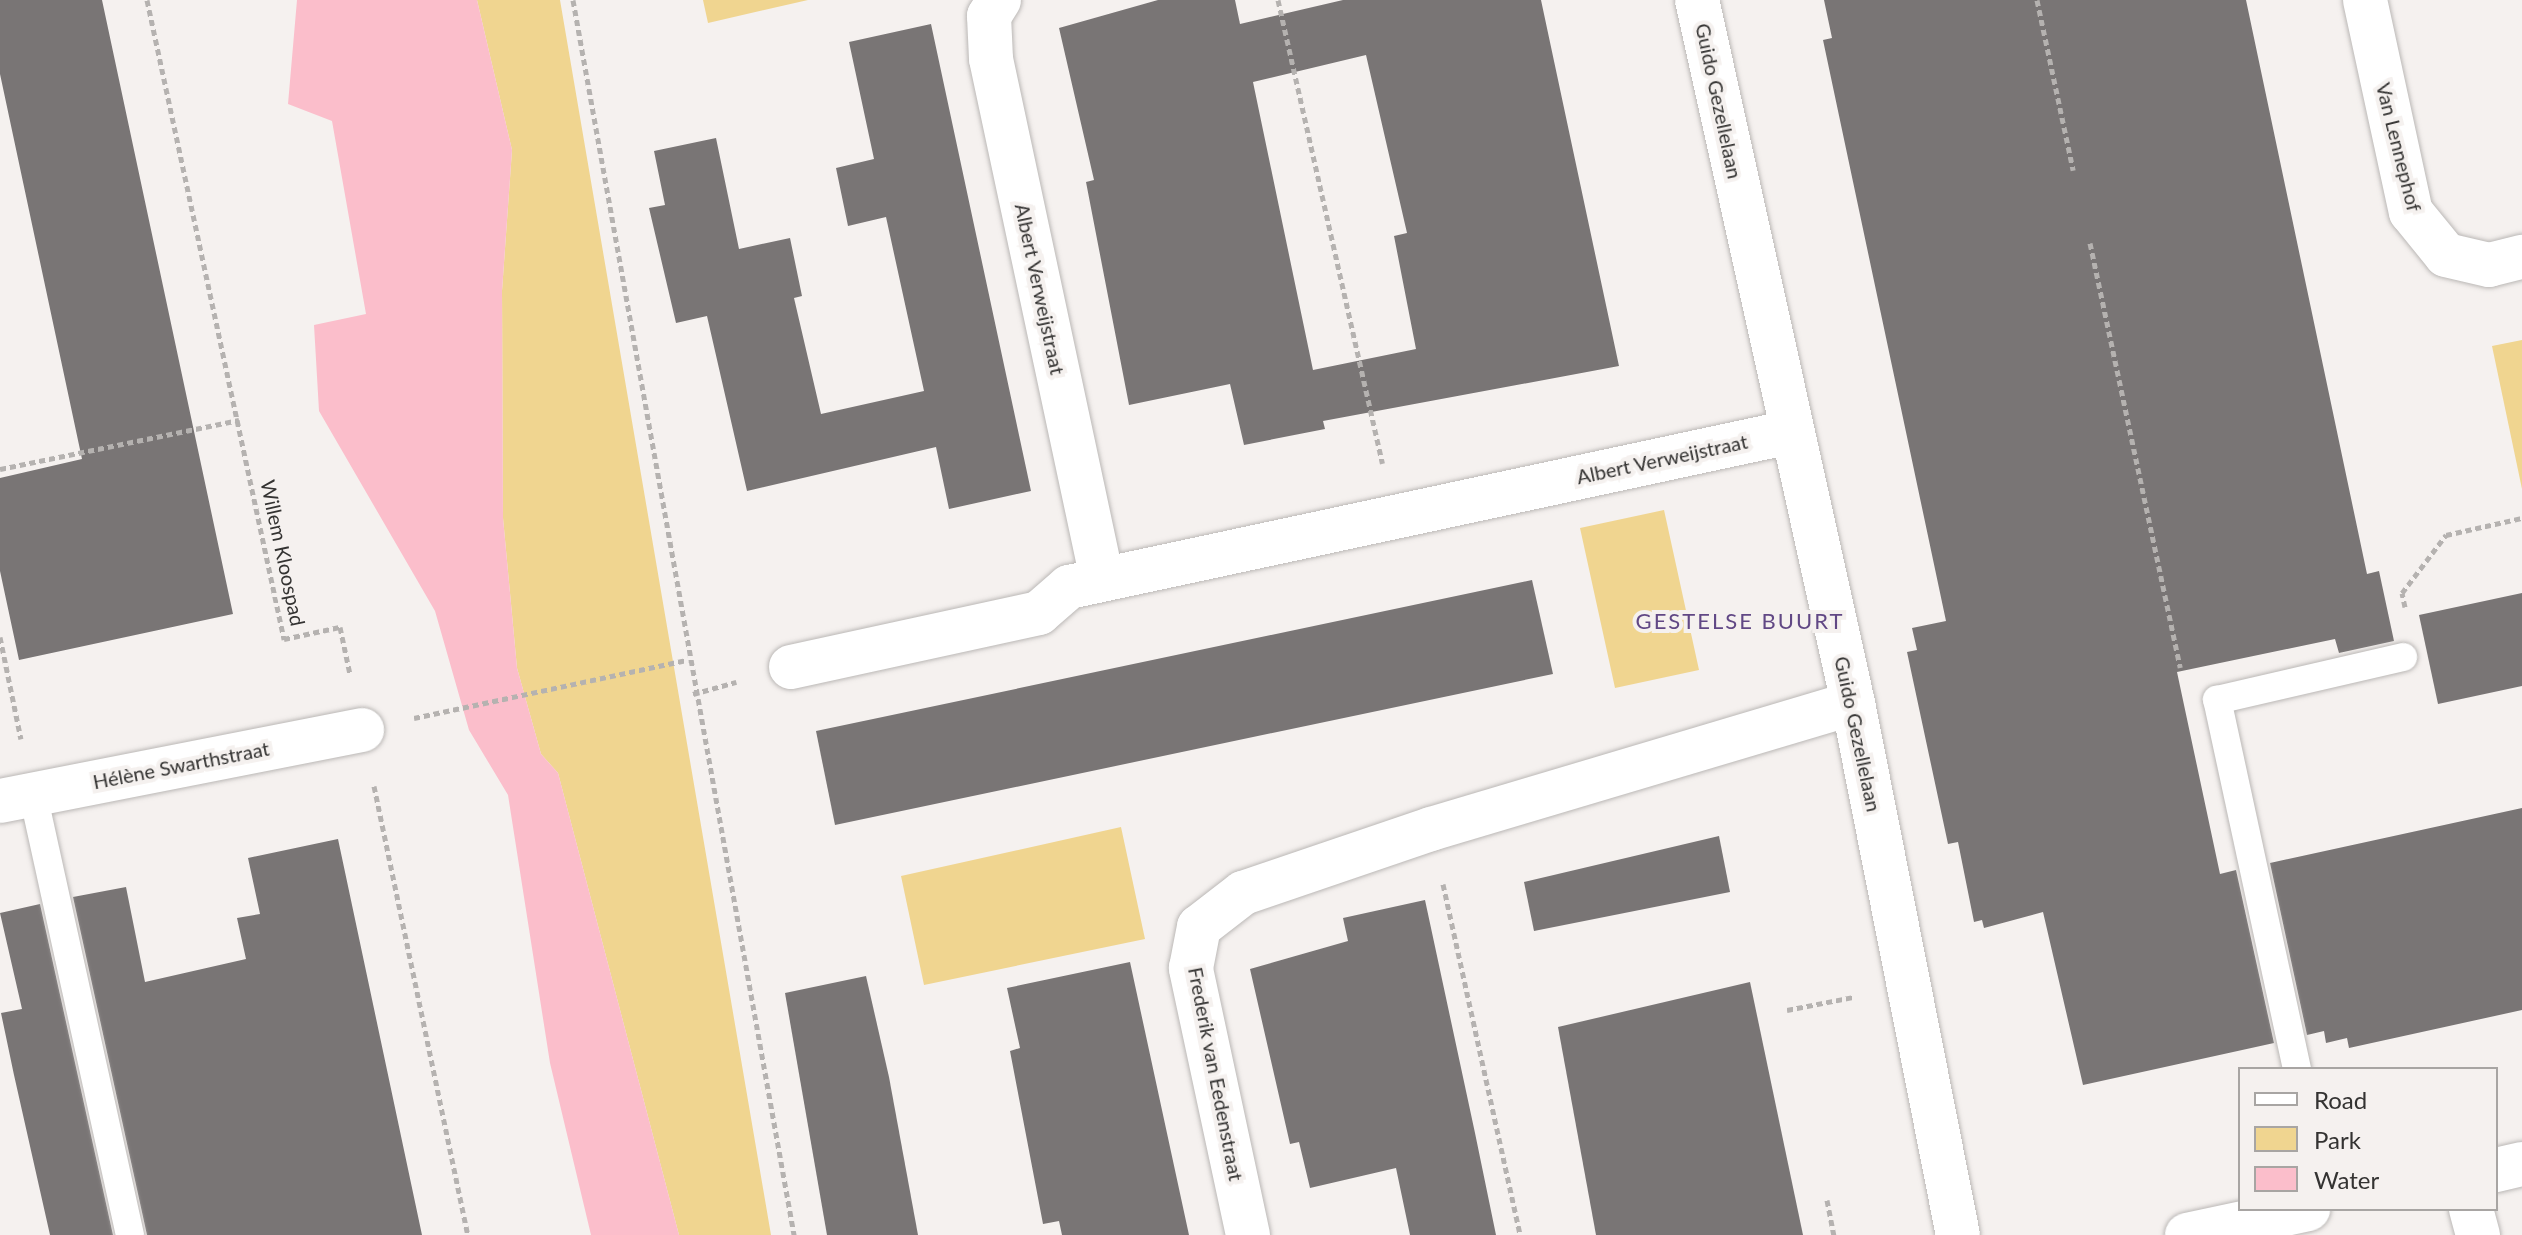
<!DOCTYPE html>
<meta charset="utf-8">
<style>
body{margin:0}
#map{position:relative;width:2522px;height:1235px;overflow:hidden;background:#f5f1ef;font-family:Lato,sans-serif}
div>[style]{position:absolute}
.green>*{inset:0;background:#f0d590}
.water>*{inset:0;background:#fbbecb}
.building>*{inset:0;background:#797575}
.path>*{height:5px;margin-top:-2.5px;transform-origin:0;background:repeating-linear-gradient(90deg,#b5b2b0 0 6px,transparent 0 10px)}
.roads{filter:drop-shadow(0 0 2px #bbb8b6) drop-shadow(0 0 2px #bbb8b6)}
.lane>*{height:28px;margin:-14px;padding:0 14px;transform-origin:14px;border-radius:14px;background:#fff}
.street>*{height:44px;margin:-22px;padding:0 22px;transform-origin:22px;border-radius:22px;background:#fff}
span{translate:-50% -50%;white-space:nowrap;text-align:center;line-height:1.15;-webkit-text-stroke:8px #f5f1ef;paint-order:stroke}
.street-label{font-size:20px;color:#343332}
.neighbourhood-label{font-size:22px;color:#614885;letter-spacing:2px}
.legend{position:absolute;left:2238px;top:1067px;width:260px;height:144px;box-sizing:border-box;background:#f5f1ef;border:2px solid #a8a5a3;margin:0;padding:10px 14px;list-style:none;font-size:24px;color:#343332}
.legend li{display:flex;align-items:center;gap:16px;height:40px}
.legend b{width:40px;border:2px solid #a8a5a3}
</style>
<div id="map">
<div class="green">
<div style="clip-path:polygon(477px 0,560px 0,771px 1235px,679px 1235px,558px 773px,541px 754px,517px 668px,503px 518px,502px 291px,512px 150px)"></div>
<div style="clip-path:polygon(703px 0,808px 0,708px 23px)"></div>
<div style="clip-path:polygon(2522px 340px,2522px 489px,2492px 346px)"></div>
<div style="clip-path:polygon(1664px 510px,1699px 670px,1615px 688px,1580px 528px)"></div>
<div style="clip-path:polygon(1121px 827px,1145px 939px,924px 985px,901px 876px)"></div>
</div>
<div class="water">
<div style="clip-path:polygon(297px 0,477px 0,512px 150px,502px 291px,503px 518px,517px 668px,541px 754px,558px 773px,679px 1235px,591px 1235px,550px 1063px,508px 795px,469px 730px,435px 611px,319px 411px,314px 325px,366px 314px,332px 121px,288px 104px)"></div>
</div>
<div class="building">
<div style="clip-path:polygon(0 0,102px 0,233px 614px,19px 660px,0 571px,0 478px,82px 459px,0 74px)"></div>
<div style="clip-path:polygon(evenodd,1158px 0,1235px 0,1240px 24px,1343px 0,1541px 0,1619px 366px,1323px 421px,1325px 429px,1244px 445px,1230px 384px,1129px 405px,1086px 182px,1094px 180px,1059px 28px,1158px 0,1366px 55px,1407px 233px,1394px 236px,1416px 349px,1313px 370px,1253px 82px,1366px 55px)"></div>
<div style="clip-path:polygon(1824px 0,2246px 0,2367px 574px,2379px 571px,2394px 641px,2339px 653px,2335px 639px,2177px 672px,2220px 874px,2236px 870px,2274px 1043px,2083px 1085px,2043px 912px,1984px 928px,1982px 920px,1974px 922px,1958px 842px,1948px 844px,1907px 652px,1917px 650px,1912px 628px,1946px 621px,1823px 40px,1832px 38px)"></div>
<div style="clip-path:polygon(931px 24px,1031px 491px,949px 509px,936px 447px,747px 491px,707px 316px,676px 323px,649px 208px,665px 205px,654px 151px,716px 138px,739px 249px,790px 238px,802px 296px,794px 298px,821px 414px,924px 391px,886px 217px,848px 226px,836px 168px,874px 159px,849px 42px)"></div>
<div style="clip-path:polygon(1532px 580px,1553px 674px,835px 825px,816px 731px)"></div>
<div style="clip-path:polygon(2522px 593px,2522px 686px,2438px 704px,2419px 615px)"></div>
<div style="clip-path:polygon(2522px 808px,2522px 1010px,2349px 1048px,2347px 1038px,2326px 1043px,2324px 1031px,2307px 1035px,2270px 863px)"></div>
<div style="clip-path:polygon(1719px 836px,1730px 892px,1534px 931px,1524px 882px)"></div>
<div style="clip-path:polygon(338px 839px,422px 1235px,147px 1235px,73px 897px,126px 887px,145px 982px,246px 959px,237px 918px,260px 914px,248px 858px)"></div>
<div style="clip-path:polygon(1425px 900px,1475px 1133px,1496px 1235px,1410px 1235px,1396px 1168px,1310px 1188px,1299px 1142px,1290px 1144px,1250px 969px,1348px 941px,1343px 918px)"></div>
<div style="clip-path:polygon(40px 904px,113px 1235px,50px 1235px,14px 1075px,1px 1013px,22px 1009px,0 913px)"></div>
<div style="clip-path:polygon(1130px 962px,1189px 1235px,1062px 1235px,1059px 1221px,1043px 1224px,1010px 1051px,1020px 1048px,1007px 988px)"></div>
<div style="clip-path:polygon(866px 976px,889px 1077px,918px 1235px,827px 1235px,785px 993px)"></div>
<div style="clip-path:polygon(1750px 982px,1803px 1235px,1596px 1235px,1558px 1027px)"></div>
</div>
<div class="path">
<div style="left:147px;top:0;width:654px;rotate:77.9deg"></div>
<div style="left:284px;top:639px;width:57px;rotate:-12.1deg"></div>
<div style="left:340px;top:627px;width:48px;rotate:78deg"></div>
<div style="left:573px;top:0;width:1255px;rotate:79.85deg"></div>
<div style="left:1278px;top:0;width:475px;rotate:77.3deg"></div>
<div style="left:2037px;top:0;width:174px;rotate:78deg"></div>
<div style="left:2090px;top:243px;width:434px;rotate:78deg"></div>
<div style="left:0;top:469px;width:244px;rotate:-11.6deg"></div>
<div style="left:2405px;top:607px;width:14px;rotate:-102deg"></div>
<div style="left:2402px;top:593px;width:73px;rotate:-52.8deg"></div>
<div style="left:2446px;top:535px;width:78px;rotate:-12.6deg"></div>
<div style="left:0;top:637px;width:104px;rotate:78.4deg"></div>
<div style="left:693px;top:694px;width:45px;rotate:-15.6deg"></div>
<div style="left:414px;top:718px;width:280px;rotate:-12deg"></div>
<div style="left:374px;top:786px;width:459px;rotate:78.2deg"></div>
<div style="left:1443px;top:884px;width:359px;rotate:77.6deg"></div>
<div style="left:1787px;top:1010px;width:67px;rotate:-11.1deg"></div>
<div style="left:1827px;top:1200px;width:36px;rotate:79deg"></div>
</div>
<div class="roads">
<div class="lane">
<div style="left:33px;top:794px;width:452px;rotate:77.6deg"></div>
<div style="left:2297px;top:1069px;width:378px;rotate:-102.2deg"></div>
<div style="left:2217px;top:700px;width:191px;rotate:-13deg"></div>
</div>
<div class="street">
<div style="left:999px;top:0;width:19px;rotate:122deg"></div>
<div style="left:989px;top:16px;width:43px;rotate:87.3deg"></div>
<div style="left:991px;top:59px;width:532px;rotate:77.95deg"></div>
<div style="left:1697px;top:0;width:720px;rotate:77.49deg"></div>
<div style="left:1853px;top:703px;width:542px;rotate:78.84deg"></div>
<div style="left:2365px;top:0;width:217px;rotate:77.8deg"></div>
<div style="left:2411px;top:212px;width:55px;rotate:50.9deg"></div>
<div style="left:2446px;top:255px;width:44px;rotate:13.1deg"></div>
<div style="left:2489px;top:265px;width:34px;rotate:-14deg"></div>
<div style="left:791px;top:667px;width:254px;rotate:-12.3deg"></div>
<div style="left:1039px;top:613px;width:40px;rotate:-41deg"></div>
<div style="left:1069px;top:587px;width:737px;rotate:-12.13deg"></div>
<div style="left:0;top:801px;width:369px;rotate:-11.1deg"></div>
<div style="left:2496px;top:1170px;width:27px;rotate:-13deg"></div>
<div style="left:2471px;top:1209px;width:27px;rotate:75deg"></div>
<div style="left:1248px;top:1235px;width:273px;rotate:-102.1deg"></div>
<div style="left:1191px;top:968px;width:42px;rotate:-79deg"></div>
<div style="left:1199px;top:927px;width:56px;rotate:-37.7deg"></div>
<div style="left:1243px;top:893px;width:199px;rotate:-18.8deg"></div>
<div style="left:1431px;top:829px;width:440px;rotate:-16.6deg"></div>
<div style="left:2187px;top:1235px;width:124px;rotate:-12.1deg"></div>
</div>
</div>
<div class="street-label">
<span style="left:1719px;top:101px;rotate:78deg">Guido Gezellelaan</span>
<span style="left:2399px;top:147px;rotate:76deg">Van Lennephof</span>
<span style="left:1040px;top:289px;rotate:78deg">Albert Verweijstraat</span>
<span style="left:1662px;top:459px;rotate:-12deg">Albert Verweijstraat</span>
<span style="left:283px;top:553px;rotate:78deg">Willem Kloospad</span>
<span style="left:1858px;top:734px;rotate:78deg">Guido Gezellelaan</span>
<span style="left:181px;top:765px;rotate:-11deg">Hélène Swarthstraat</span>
<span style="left:1216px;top:1074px;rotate:79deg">Frederik van Eedenstraat</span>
</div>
<div class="neighbourhood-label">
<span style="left:1740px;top:621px">GESTELSE BUURT</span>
</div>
<ul class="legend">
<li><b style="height:10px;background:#fff"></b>Road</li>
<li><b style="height:22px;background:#f0d590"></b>Park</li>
<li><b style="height:22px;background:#fbbecb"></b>Water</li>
</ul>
</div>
